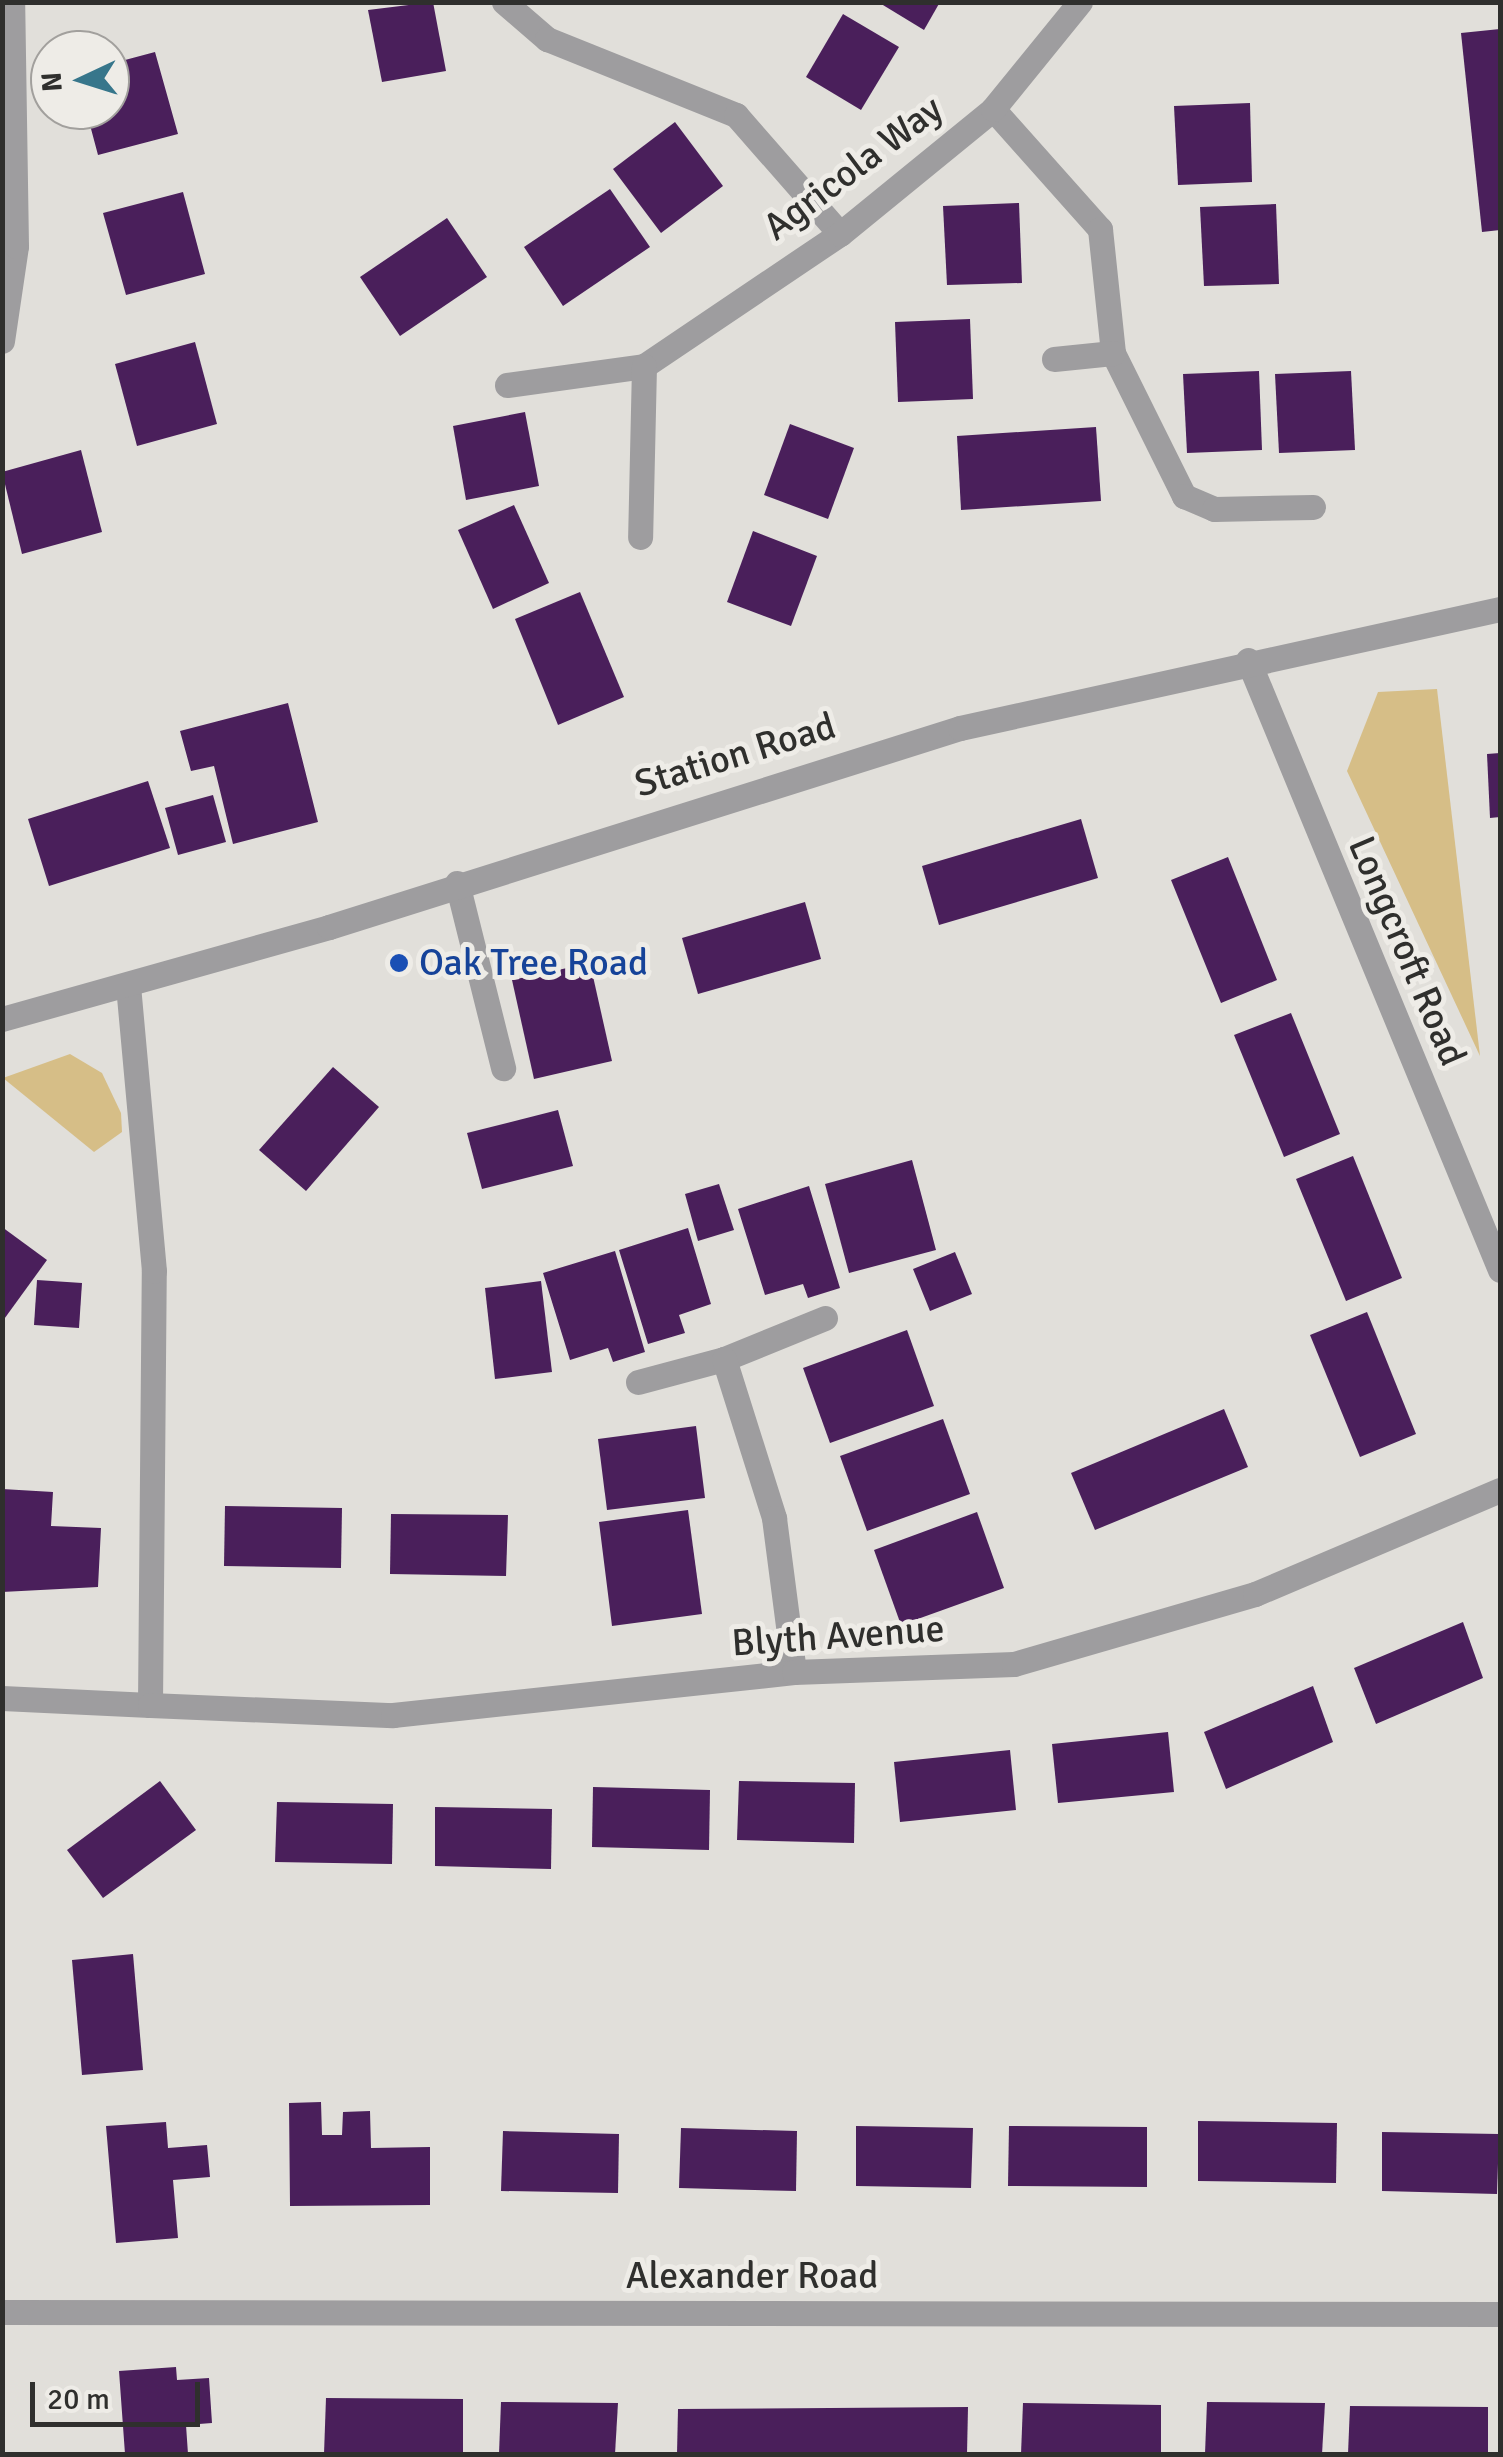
<!DOCTYPE html>
<style>
body{margin:0}
#map{position:relative;width:1503px;height:2457px;overflow:hidden;background:#e1dfda;font-family:Signika,sans-serif}
div>[style]{position:absolute}
.green>*{inset:0;background:#d6be87}
.building>*{inset:0;background:#4a1f5b}
.minor>*{height:25px;margin:-12.5px;padding:0 12.5px;transform-origin:12.5px;border-radius:12.5px;background:#9e9d9f}
.tertiary>*{height:25px;margin:-12.5px;padding:0 12.5px;transform-origin:12.5px;border-radius:12.5px;background:#9e9d9f}
.dots>*{width:28px;height:28px;translate:-50% -50%;box-sizing:border-box;border:5px solid #eeece7;border-radius:50%}
span{translate:-50% -50%;white-space:nowrap;text-align:center;line-height:1.15;-webkit-text-stroke:10px #eeece7;paint-order:stroke}
.street-label{font-size:38px;color:#2f2f2d}
.transit-label{font-size:38px;color:#164399}
.left{translate:0 -50%;text-align:left}
.frame{position:absolute;inset:0;border:5px solid #2f2f2d;pointer-events:none}
.north{position:absolute;left:30px;top:30px;width:100px;height:100px;box-sizing:border-box;background:#eeece7;border:2px solid #a2a09d;border-radius:50%;rotate:266deg;font-size:28px;font-weight:700;line-height:40px;text-align:center;color:#2f2f2d}
.north::after{content:'';display:block;margin:auto;width:35px;height:45px;background:#37768b;clip-path:polygon(50% 0,100% 100%,50% 72%,0 100%)}
.scale{position:absolute;left:30px;top:2382px;width:170px;height:45px;box-sizing:border-box;border:5px solid #2f2f2d;border-top:0;padding-left:12px;font-size:30px;line-height:35px;white-space:nowrap;color:#2f2f2d;-webkit-text-stroke:8px #eeece7;paint-order:stroke}
</style>
<div id="map">
<div class="green">
<div style="clip-path:polygon(1437px 689px,1480px 1056px,1347px 771px,1378px 692px)"></div>
<div style="clip-path:polygon(70px 1054px,102px 1073px,121px 1113px,122px 1132px,94px 1152px,3px 1078px)"></div>
</div>
<div class="building">
<div style="clip-path:polygon(433px 2px,446px 71px,382px 82px,368px 10px)"></div>
<div style="clip-path:polygon(878px 2px,940px 2px,924px 30px)"></div>
<div style="clip-path:polygon(843px 14px,899px 47px,861px 110px,806px 77px)"></div>
<div style="clip-path:polygon(1500px 29px,1500px 230px,1482px 232px,1461px 33px)"></div>
<div style="clip-path:polygon(155px 52px,178px 134px,98px 155px,86px 110px,110px 110px,110px 64px)"></div>
<div style="clip-path:polygon(1250px 103px,1252px 182px,1178px 185px,1174px 106px)"></div>
<div style="clip-path:polygon(675px 122px,723px 186px,661px 233px,613px 169px)"></div>
<div style="clip-path:polygon(610px 189px,650px 247px,563px 306px,524px 247px)"></div>
<div style="clip-path:polygon(183px 192px,205px 274px,126px 295px,103px 213px)"></div>
<div style="clip-path:polygon(1019px 203px,1022px 283px,947px 285px,943px 206px)"></div>
<div style="clip-path:polygon(1276px 204px,1279px 284px,1204px 286px,1200px 207px)"></div>
<div style="clip-path:polygon(447px 218px,487px 277px,400px 336px,360px 277px)"></div>
<div style="clip-path:polygon(970px 319px,973px 399px,898px 402px,895px 322px)"></div>
<div style="clip-path:polygon(195px 342px,217px 424px,137px 446px,115px 364px)"></div>
<div style="clip-path:polygon(1259px 371px,1262px 450px,1187px 453px,1183px 374px)"></div>
<div style="clip-path:polygon(1351px 371px,1355px 450px,1279px 453px,1275px 374px)"></div>
<div style="clip-path:polygon(525px 412px,539px 486px,466px 500px,453px 426px)"></div>
<div style="clip-path:polygon(790px 424px,854px 448px,828px 519px,764px 495px)"></div>
<div style="clip-path:polygon(1096px 427px,1101px 501px,961px 510px,957px 436px)"></div>
<div style="clip-path:polygon(81px 450px,102px 532px,22px 554px,2px 472px)"></div>
<div style="clip-path:polygon(514px 505px,549px 583px,493px 609px,458px 530px)"></div>
<div style="clip-path:polygon(753px 531px,817px 556px,791px 626px,727px 602px)"></div>
<div style="clip-path:polygon(580px 592px,624px 697px,558px 725px,515px 619px)"></div>
<div style="clip-path:polygon(288px 703px,318px 822px,233px 844px,214px 766px,191px 771px,180px 731px)"></div>
<div style="clip-path:polygon(1500px 753px,1500px 817px,1490px 818px,1487px 754px)"></div>
<div style="clip-path:polygon(148px 781px,170px 848px,49px 886px,28px 819px)"></div>
<div style="clip-path:polygon(213px 795px,226px 842px,178px 855px,165px 808px)"></div>
<div style="clip-path:polygon(1081px 819px,1098px 878px,939px 925px,922px 866px)"></div>
<div style="clip-path:polygon(1228px 857px,1277px 980px,1221px 1003px,1171px 880px)"></div>
<div style="clip-path:polygon(805px 902px,821px 959px,698px 994px,682px 938px)"></div>
<div style="clip-path:polygon(590px 963px,612px 1061px,534px 1079px,512px 980px)"></div>
<div style="clip-path:polygon(1291px 1013px,1340px 1134px,1284px 1157px,1234px 1035px)"></div>
<div style="clip-path:polygon(333px 1067px,379px 1107px,306px 1191px,259px 1150px)"></div>
<div style="clip-path:polygon(558px 1110px,573px 1166px,482px 1189px,467px 1133px)"></div>
<div style="clip-path:polygon(1353px 1156px,1402px 1278px,1346px 1301px,1296px 1179px)"></div>
<div style="clip-path:polygon(912px 1160px,936px 1250px,849px 1273px,825px 1184px)"></div>
<div style="clip-path:polygon(719px 1184px,734px 1230px,698px 1241px,685px 1194px)"></div>
<div style="clip-path:polygon(809px 1186px,840px 1288px,808px 1298px,803px 1284px,765px 1295px,738px 1209px)"></div>
<div style="clip-path:polygon(2px 1227px,47px 1260px,2px 1322px)"></div>
<div style="clip-path:polygon(688px 1228px,711px 1304px,679px 1315px,685px 1333px,648px 1344px,619px 1250px)"></div>
<div style="clip-path:polygon(615px 1251px,645px 1352px,613px 1362px,608px 1348px,570px 1360px,543px 1273px)"></div>
<div style="clip-path:polygon(955px 1252px,972px 1294px,930px 1311px,913px 1269px)"></div>
<div style="clip-path:polygon(37px 1280px,82px 1283px,79px 1328px,34px 1325px)"></div>
<div style="clip-path:polygon(541px 1281px,552px 1372px,495px 1379px,485px 1288px)"></div>
<div style="clip-path:polygon(1367px 1312px,1416px 1434px,1360px 1457px,1310px 1335px)"></div>
<div style="clip-path:polygon(907px 1330px,934px 1406px,830px 1443px,803px 1368px)"></div>
<div style="clip-path:polygon(1224px 1409px,1248px 1467px,1095px 1530px,1071px 1473px)"></div>
<div style="clip-path:polygon(943px 1419px,970px 1494px,867px 1531px,840px 1456px)"></div>
<div style="clip-path:polygon(696px 1426px,705px 1498px,607px 1510px,598px 1439px)"></div>
<div style="clip-path:polygon(2px 1489px,53px 1492px,51px 1526px,101px 1528px,98px 1587px,2px 1592px)"></div>
<div style="clip-path:polygon(225px 1506px,342px 1508px,341px 1568px,224px 1566px)"></div>
<div style="clip-path:polygon(688px 1510px,702px 1614px,612px 1626px,599px 1522px)"></div>
<div style="clip-path:polygon(977px 1512px,1004px 1588px,901px 1625px,874px 1550px)"></div>
<div style="clip-path:polygon(391px 1514px,508px 1515px,506px 1576px,390px 1574px)"></div>
<div style="clip-path:polygon(1463px 1622px,1483px 1678px,1376px 1724px,1354px 1668px)"></div>
<div style="clip-path:polygon(1313px 1686px,1333px 1742px,1226px 1789px,1204px 1732px)"></div>
<div style="clip-path:polygon(1168px 1732px,1174px 1792px,1058px 1803px,1052px 1744px)"></div>
<div style="clip-path:polygon(1010px 1750px,1016px 1810px,900px 1822px,894px 1762px)"></div>
<div style="clip-path:polygon(160px 1781px,196px 1830px,103px 1898px,67px 1850px)"></div>
<div style="clip-path:polygon(739px 1781px,855px 1783px,854px 1843px,737px 1840px)"></div>
<div style="clip-path:polygon(593px 1787px,710px 1790px,709px 1850px,592px 1847px)"></div>
<div style="clip-path:polygon(277px 1802px,393px 1804px,392px 1864px,275px 1862px)"></div>
<div style="clip-path:polygon(435px 1807px,552px 1809px,551px 1869px,435px 1866px)"></div>
<div style="clip-path:polygon(133px 1954px,143px 2070px,82px 2075px,72px 1960px)"></div>
<div style="clip-path:polygon(321px 2102px,322px 2135px,342px 2135px,343px 2112px,370px 2111px,371px 2148px,430px 2147px,430px 2205px,290px 2206px,289px 2103px)"></div>
<div style="clip-path:polygon(1198px 2121px,1337px 2123px,1336px 2183px,1198px 2181px)"></div>
<div style="clip-path:polygon(166px 2122px,168px 2148px,207px 2145px,210px 2177px,173px 2180px,178px 2238px,116px 2243px,106px 2126px)"></div>
<div style="clip-path:polygon(856px 2126px,973px 2128px,971px 2188px,856px 2186px)"></div>
<div style="clip-path:polygon(1009px 2126px,1147px 2127px,1147px 2187px,1008px 2186px)"></div>
<div style="clip-path:polygon(681px 2128px,797px 2131px,796px 2191px,679px 2188px)"></div>
<div style="clip-path:polygon(503px 2131px,619px 2134px,618px 2193px,501px 2191px)"></div>
<div style="clip-path:polygon(1382px 2132px,1499px 2134px,1497px 2194px,1382px 2191px)"></div>
<div style="clip-path:polygon(176px 2367px,177px 2380px,209px 2378px,212px 2423px,186px 2425px,188px 2454px,125px 2454px,119px 2371px)"></div>
<div style="clip-path:polygon(326px 2398px,463px 2399px,463px 2454px,324px 2454px)"></div>
<div style="clip-path:polygon(501px 2402px,618px 2403px,615px 2454px,499px 2454px)"></div>
<div style="clip-path:polygon(1207px 2402px,1325px 2403px,1322px 2454px,1205px 2454px)"></div>
<div style="clip-path:polygon(1023px 2403px,1161px 2405px,1161px 2454px,1021px 2454px)"></div>
<div style="clip-path:polygon(1350px 2406px,1488px 2407px,1488px 2454px,1348px 2454px)"></div>
<div style="clip-path:polygon(968px 2407px,967px 2454px,677px 2454px,678px 2409px)"></div>
</div>
<div class="minor">
<div style="left:504px;top:2px;width:57px;rotate:40.7deg"></div>
<div style="left:547px;top:39px;width:204px;rotate:21.9deg"></div>
<div style="left:736px;top:115px;width:158px;rotate:48.8deg"></div>
<div style="left:993px;top:109px;width:161px;rotate:48.3deg"></div>
<div style="left:1100px;top:229px;width:125px;rotate:84deg"></div>
<div style="left:1113px;top:353px;width:160px;rotate:63.6deg"></div>
<div style="left:1184px;top:496px;width:33px;rotate:23deg"></div>
<div style="left:1214px;top:509px;width:99px;rotate:-1.2deg"></div>
<div style="left:2px;top:341px;width:96px;rotate:-81.6deg"></div>
<div style="left:16px;top:246px;width:244px;rotate:-90.9deg"></div>
<div style="left:1054px;top:359px;width:59px;rotate:-5.8deg"></div>
<div style="left:644px;top:366px;width:236px;rotate:-34deg"></div>
<div style="left:840px;top:234px;width:198px;rotate:-39.2deg"></div>
<div style="left:993px;top:109px;width:138px;rotate:-50.9deg"></div>
<div style="left:507px;top:385px;width:138px;rotate:-7.9deg"></div>
<div style="left:644px;top:366px;width:171px;rotate:91.3deg"></div>
<div style="left:1248px;top:660px;width:660px;rotate:67.55deg"></div>
<div style="left:457px;top:883px;width:191px;rotate:76deg"></div>
<div style="left:724px;top:1359px;width:109px;rotate:-22.1deg"></div>
<div style="left:638px;top:1382px;width:89px;rotate:-15deg"></div>
<div style="left:724px;top:1359px;width:167px;rotate:72.5deg"></div>
<div style="left:774px;top:1518px;width:155px;rotate:82.6deg"></div>
<div style="left:2px;top:1698px;width:148px;rotate:2.7deg"></div>
<div style="left:150px;top:1705px;width:434px;rotate:-89.5deg"></div>
<div style="left:154px;top:1271px;width:287px;rotate:-95.2deg"></div>
<div style="left:150px;top:1705px;width:243px;rotate:2.4deg"></div>
<div style="left:393px;top:1715px;width:403px;rotate:-6.1deg"></div>
<div style="left:794px;top:1672px;width:220px;rotate:-2.1deg"></div>
<div style="left:1014px;top:1664px;width:251px;rotate:-16.2deg"></div>
<div style="left:1255px;top:1594px;width:266px;rotate:-23deg"></div>
<div style="left:2px;top:2312px;width:1498px;rotate:0.08deg"></div>
</div>
<div class="tertiary">
<div style="left:2px;top:1019px;width:340px;rotate:-15.7deg"></div>
<div style="left:329px;top:927px;width:662px;rotate:-17.5deg"></div>
<div style="left:960px;top:728px;width:553px;rotate:-12.43deg"></div>
</div>
<div class="dots">
<div style="left:399px;top:963px;background:#1a4fb4"></div>
</div>
<div class="street-label">
<span style="left:853px;top:168px;rotate:-37deg">Agricola Way</span>
<span style="left:735px;top:755px;rotate:-17deg">Station Road</span>
<span style="left:1407px;top:951px;rotate:67deg">Longcroft Road</span>
<span style="left:838px;top:1636px;rotate:-4deg">Blyth Avenue</span>
<span style="left:752px;top:2276px">Alexander Road</span>
</div>
<div class="transit-label">
<span class="left" style="left:419px;top:963px">Oak Tree Road</span>
</div>
<div class="frame"></div>
<div class="north">N</div>
<div class="scale">20 m</div>
</div>
